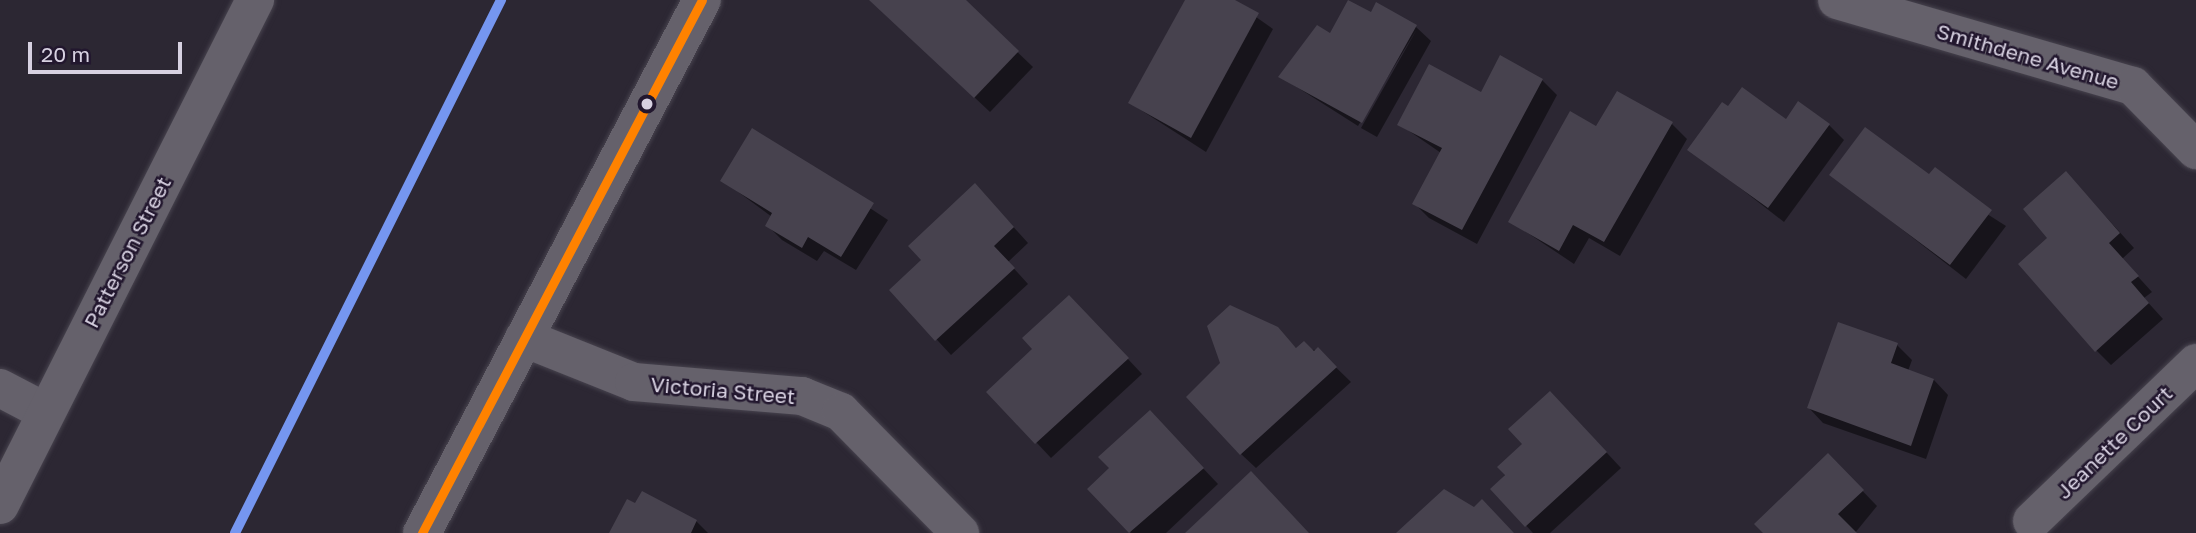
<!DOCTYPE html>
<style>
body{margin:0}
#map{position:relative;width:2196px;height:533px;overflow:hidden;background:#2c2733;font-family:"Golos Text",sans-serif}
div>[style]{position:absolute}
.shadow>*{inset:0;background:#0007}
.building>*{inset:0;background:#47424e}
.roads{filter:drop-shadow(0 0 2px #47434e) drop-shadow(0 0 2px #47434e)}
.minor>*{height:38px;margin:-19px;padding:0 19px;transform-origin:19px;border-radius:19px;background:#65616b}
.bus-1>*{height:9px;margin:-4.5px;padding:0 4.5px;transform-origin:4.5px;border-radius:4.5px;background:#ff8200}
.rail-1>*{height:10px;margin:-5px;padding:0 5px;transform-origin:5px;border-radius:5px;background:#7596f0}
.dots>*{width:19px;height:19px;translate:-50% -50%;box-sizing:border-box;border:4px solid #22172e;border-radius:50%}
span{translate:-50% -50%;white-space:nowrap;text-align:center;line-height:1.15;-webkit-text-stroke:5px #22172e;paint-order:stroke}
.street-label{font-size:21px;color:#d7d1e1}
.scale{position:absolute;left:28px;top:42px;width:154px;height:32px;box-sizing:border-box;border:4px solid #d7d1e1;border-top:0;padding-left:9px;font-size:21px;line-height:24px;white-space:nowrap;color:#d7d1e1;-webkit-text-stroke:5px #22172e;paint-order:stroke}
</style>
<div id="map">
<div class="shadow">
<div style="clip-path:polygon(871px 0,963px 0,1033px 67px,990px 112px)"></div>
<div style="clip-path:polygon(1187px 0,1232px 0,1273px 29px,1206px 152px,1130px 103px)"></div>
<div style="clip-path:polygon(1371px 15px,1416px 27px,1431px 41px,1377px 137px,1361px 128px,1417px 29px,1358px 126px,1281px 77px,1331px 35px)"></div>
<div style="clip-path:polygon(1542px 80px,1557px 95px,1477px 244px,1429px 218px,1414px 203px,1441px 153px,1399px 124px)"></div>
<div style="clip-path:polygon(1786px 121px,1829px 125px,1844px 140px,1784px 222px,1690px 149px)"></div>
<div style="clip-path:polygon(1672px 124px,1687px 139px,1620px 256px,1589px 238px,1574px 264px,1510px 221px,1597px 129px)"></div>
<div style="clip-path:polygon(753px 131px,888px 220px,856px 270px,824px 251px,817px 261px,782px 240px,767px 225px,772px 217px,722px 180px)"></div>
<div style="clip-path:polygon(1832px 175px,1929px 177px,2006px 226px,1966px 279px)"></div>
<div style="clip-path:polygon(2080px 188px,2134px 248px,2122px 259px,2152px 292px,2144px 298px,2163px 319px,2111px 365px,2096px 350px,2050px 238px)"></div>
<div style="clip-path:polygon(989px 200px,1028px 243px,1008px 262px,1028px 284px,951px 355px,891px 290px)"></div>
<div style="clip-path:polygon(1084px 312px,1142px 374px,1051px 458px,989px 392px)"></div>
<div style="clip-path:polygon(1277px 329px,1297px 349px,1318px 350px,1351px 382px,1256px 468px,1241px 454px)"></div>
<div style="clip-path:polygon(1897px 345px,1912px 360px,1908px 371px,1934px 380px,1948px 395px,1926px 459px,1823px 423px,1809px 408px)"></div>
<div style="clip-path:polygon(1565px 408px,1621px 468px,1550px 533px,1533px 533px,1492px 489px)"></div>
<div style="clip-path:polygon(1164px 427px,1218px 484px,1166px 533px,1131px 533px,1090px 489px)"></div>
<div style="clip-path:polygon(1828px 455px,1877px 506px,1855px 533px,1766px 533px)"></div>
<div style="clip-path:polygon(696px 521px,708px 533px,611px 533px)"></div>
</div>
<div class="building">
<div style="clip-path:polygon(869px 0,966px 0,1019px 51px,974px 98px)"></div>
<div style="clip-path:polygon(1185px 0,1235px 0,1259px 13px,1191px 138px,1128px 103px)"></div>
<div style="clip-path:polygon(1348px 0,1371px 12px,1376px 2px,1417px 25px,1362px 123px,1278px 77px,1317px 25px,1330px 33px)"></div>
<div style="clip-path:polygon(1500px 55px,1543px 79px,1462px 230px,1412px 204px,1442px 148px,1397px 125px,1429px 64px,1481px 92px)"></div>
<div style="clip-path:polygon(1742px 87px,1786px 119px,1798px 101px,1830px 124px,1768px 208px,1687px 150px,1722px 102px,1728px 106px)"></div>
<div style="clip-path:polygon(1617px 91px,1673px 122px,1604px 242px,1573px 225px,1559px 251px,1508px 222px,1570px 111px,1596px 126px)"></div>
<div style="clip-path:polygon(1865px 127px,1929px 174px,1935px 167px,1992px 210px,1950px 265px,1829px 175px)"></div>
<div style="clip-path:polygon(752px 128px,874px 203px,841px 257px,808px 237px,802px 248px,765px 226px,772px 213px,720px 181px)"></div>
<div style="clip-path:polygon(2066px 171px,2120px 233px,2109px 243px,2139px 276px,2131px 282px,2149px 303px,2095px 352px,2018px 264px,2047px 238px,2023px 209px)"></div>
<div style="clip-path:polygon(975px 183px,1014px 227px,994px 246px,1015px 268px,935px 341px,889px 290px,921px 260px,908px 246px)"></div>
<div style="clip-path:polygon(1069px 295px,1129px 358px,1035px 444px,986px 392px,1032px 349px,1022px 338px)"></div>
<div style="clip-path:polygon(1230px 305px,1278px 327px,1296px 348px,1304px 341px,1314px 351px,1318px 347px,1337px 367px,1240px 455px,1186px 397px,1220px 363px,1207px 326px)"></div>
<div style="clip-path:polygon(1838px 322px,1898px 343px,1891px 363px,1934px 379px,1911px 446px,1807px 408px)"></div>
<div style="clip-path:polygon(1550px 391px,1607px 452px,1525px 527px,1490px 489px,1505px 475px,1497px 467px,1522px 444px,1508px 429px)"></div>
<div style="clip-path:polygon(1150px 410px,1204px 468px,1129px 533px,1087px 489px,1109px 468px,1098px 457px)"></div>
<div style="clip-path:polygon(1828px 453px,1864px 490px,1838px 514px,1857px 533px,1763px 533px,1754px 524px)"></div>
<div style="clip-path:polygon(1251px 471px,1309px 533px,1185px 533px)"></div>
<div style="clip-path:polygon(1444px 489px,1474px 507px,1482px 499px,1514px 533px,1396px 533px)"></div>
<div style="clip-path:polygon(642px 491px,697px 520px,691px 533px,609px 533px,627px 499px,635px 503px)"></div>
</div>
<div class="roads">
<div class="minor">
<div style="left:1837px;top:0;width:308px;rotate:16.2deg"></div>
<div style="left:2133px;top:86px;width:90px;rotate:45.5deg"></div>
<div style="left:524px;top:338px;width:118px;rotate:21.8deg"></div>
<div style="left:634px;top:382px;width:169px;rotate:4.8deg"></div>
<div style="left:802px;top:396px;width:42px;rotate:22.3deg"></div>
<div style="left:841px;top:412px;width:170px;rotate:45.5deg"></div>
<div style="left:0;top:388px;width:52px;rotate:27.6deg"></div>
<div style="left:0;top:505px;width:566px;rotate:-63.21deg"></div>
<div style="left:2032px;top:521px;width:228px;rotate:-43.9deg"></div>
<div style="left:422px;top:533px;width:602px;rotate:-62.29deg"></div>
</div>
</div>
<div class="bus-1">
<div style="left:422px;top:533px;width:602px;rotate:-62.29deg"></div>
</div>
<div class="rail-1">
<div style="left:235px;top:533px;width:596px;rotate:-63.48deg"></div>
</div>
<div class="dots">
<div style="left:647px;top:104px;background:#d7d1e1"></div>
</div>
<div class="street-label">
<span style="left:2028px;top:56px;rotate:16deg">Smithdene Avenue</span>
<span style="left:127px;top:252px;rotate:-63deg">Patterson Street</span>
<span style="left:723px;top:390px;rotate:5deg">Victoria Street</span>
<span style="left:2114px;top:442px;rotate:-44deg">Jeanette Court</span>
</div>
<div class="scale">20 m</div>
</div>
